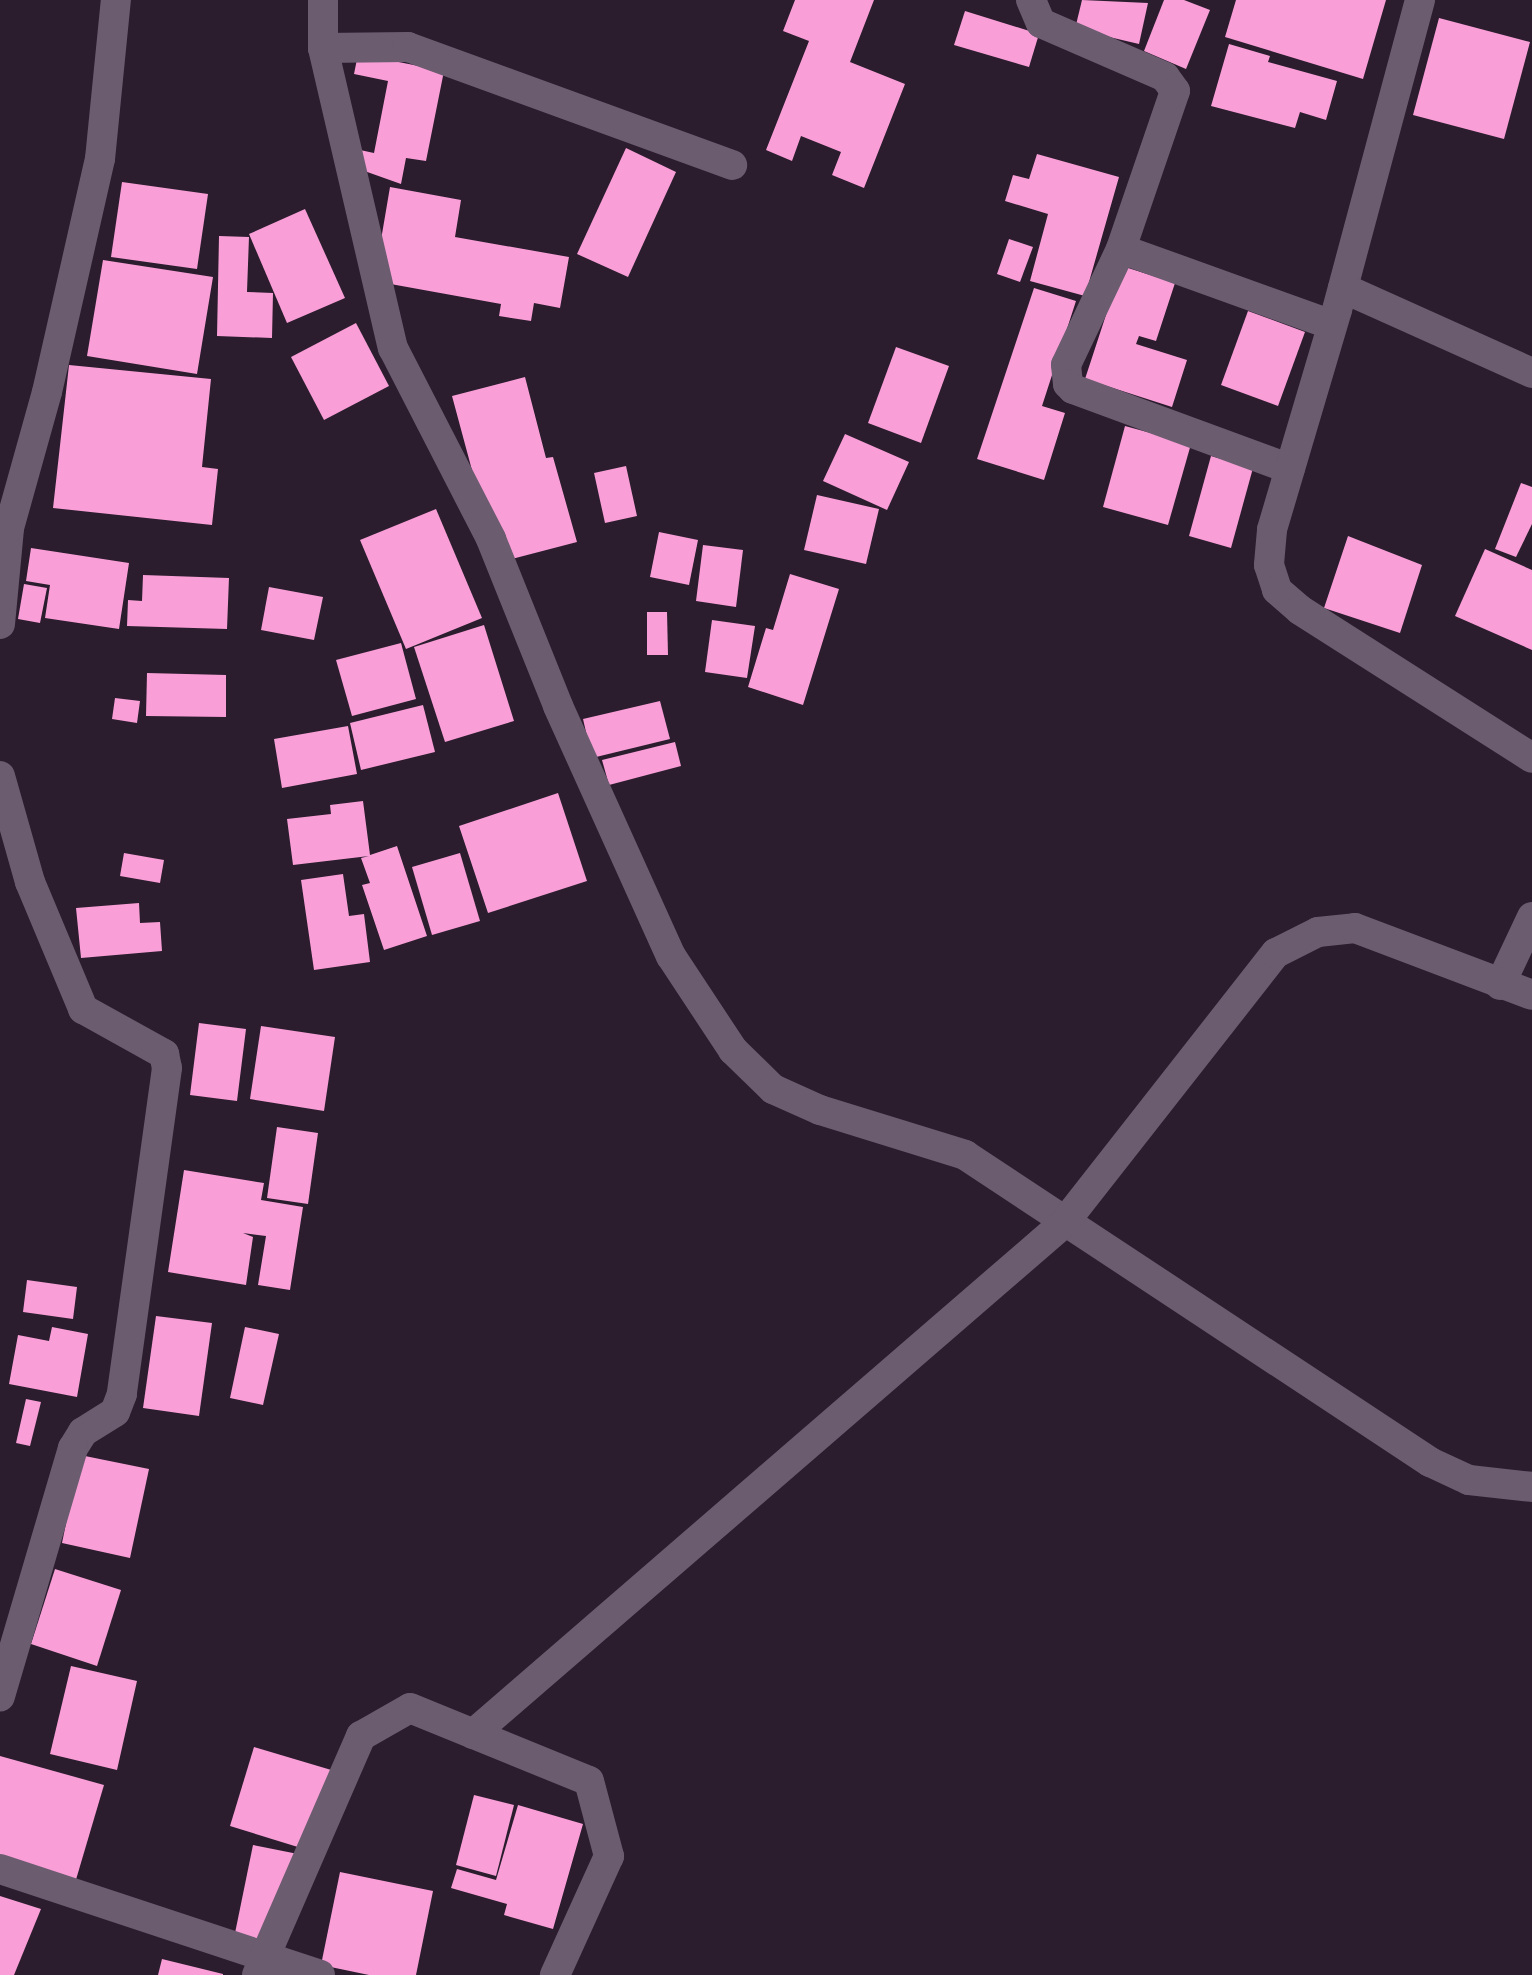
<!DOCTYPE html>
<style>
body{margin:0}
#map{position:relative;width:1532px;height:1975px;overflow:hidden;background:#2b1d2e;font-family:Poppins,sans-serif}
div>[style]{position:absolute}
.building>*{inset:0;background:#f99ed7}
.minor>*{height:30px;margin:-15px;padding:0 15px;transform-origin:15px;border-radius:15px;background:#6c5c70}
span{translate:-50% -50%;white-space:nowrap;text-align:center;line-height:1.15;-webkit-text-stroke:10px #100a11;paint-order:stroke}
</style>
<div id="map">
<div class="building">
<div style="clip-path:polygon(795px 0,874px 0,850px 62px,905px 84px,864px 188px,832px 175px,841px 152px,801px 136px,792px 161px,766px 150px,809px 41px,783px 31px)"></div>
<div style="clip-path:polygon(1082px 0,1148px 3px,1139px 44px,1075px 29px)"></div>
<div style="clip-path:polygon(1164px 0,1184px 0,1210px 10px,1186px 69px,1144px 51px)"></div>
<div style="clip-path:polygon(1236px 0,1386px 0,1363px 79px,1225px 37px)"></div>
<div style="clip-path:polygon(965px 11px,1039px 34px,1029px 67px,954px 45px)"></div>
<div style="clip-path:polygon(1439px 18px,1530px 42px,1504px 139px,1413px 115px)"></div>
<div style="clip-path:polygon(1229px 44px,1270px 56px,1268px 62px,1337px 81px,1326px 120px,1300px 112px,1295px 128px,1211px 106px)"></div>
<div style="clip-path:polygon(358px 54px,444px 71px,426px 161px,406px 158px,401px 184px,356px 168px,360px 150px,374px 153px,388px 81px,354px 74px)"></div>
<div style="clip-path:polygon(626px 148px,676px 172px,628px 277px,577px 254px)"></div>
<div style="clip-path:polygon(1037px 154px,1119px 177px,1085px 296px,1030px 281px,1048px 214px,1005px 201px,1013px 175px,1029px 179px)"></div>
<div style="clip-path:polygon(122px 182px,208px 194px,197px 269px,111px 257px)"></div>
<div style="clip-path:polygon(390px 187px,461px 200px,455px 237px,569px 257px,560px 308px,534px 303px,531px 321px,499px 316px,501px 304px,374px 281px)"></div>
<div style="clip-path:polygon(305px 209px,345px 298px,287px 323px,249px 234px)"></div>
<div style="clip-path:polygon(219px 236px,249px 237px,247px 292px,273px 293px,272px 338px,217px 336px)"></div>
<div style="clip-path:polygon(1009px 239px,1033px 247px,1020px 282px,997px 274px)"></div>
<div style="clip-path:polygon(103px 260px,213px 277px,197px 374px,87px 356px)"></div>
<div style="clip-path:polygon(1122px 266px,1175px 283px,1156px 341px,1139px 336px,1136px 344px,1187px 360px,1172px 407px,1085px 379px)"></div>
<div style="clip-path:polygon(1034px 288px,1076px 301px,1042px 406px,1065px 413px,1044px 480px,977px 459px)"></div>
<div style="clip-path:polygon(1248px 311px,1305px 332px,1278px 406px,1221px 385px)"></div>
<div style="clip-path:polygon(356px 323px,389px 386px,324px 420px,291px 357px)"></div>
<div style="clip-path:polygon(896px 347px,949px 366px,921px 443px,868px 423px)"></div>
<div style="clip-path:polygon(69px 365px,211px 379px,202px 467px,218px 469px,212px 525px,53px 508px)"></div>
<div style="clip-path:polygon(525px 377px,546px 458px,553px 457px,577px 542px,497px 563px,452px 396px)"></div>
<div style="clip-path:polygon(1125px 426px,1191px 444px,1168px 525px,1103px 507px)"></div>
<div style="clip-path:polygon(845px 434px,909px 462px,887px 510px,823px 481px)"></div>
<div style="clip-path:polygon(1211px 456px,1253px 468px,1231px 548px,1189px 536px)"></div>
<div style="clip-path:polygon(626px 466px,637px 516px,605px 523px,594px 473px)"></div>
<div style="clip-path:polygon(1521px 483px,1532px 487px,1532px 524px,1516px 557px,1495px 549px)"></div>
<div style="clip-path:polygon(817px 495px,879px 509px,866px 564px,804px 550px)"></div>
<div style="clip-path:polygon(436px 509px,482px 618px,406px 649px,360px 540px)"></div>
<div style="clip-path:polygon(659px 532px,698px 540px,689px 585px,650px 577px)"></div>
<div style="clip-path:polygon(1348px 536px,1422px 565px,1400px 633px,1324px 608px)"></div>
<div style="clip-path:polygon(703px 545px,743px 550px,736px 607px,696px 601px)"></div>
<div style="clip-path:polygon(31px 548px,129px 563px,119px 629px,45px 618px,50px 585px,26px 581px)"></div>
<div style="clip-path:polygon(1485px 549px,1532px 570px,1532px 650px,1455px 616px)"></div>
<div style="clip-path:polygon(790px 574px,839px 589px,803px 705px,748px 687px,766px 628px,773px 630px)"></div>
<div style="clip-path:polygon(143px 575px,229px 578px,227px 629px,127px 626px,128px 600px,142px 601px)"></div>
<div style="clip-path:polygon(24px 584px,47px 588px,40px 623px,18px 619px)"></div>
<div style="clip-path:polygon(269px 587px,323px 597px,314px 640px,261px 630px)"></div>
<div style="clip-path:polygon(647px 612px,667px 612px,668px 655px,647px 655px)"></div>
<div style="clip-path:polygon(712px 620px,755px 626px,747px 678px,705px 672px)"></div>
<div style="clip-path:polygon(484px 625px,514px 721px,445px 742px,414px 647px)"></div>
<div style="clip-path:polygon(401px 643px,416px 699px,352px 716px,336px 660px)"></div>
<div style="clip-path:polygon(147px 673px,226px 675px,226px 717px,146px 716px)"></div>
<div style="clip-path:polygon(115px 698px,140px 701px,137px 723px,112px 719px)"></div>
<div style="clip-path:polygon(660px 701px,670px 739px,592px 758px,583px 719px)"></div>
<div style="clip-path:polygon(423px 705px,435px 752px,361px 770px,350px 723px)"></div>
<div style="clip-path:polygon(348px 726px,357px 774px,282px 788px,274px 739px)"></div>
<div style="clip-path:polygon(675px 742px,681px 766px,609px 785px,602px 760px)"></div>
<div style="clip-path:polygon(558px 793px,587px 881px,488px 913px,459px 826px)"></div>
<div style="clip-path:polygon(363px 801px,370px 855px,397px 846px,427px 936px,384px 950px,362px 885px,370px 883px,361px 858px,369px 856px,293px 865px,287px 819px,331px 814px,330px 805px)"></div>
<div style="clip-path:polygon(124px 853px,164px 860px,160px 883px,120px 876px)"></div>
<div style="clip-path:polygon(460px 853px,480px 921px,432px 935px,412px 867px)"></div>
<div style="clip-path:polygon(343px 874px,349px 916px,364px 914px,370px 962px,314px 970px,301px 880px)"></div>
<div style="clip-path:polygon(139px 903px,140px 923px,160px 922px,162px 951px,81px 958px,76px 908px)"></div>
<div style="clip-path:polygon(199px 1023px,246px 1029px,237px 1101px,190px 1095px)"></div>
<div style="clip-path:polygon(261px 1026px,335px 1037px,324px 1111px,250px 1099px)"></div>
<div style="clip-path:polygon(277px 1127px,318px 1133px,308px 1204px,267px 1198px)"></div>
<div style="clip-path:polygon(184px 1170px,264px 1183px,261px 1200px,303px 1207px,290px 1290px,258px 1285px,266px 1236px,243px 1233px,253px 1237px,246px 1285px,168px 1272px)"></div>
<div style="clip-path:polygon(27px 1280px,77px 1287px,73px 1319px,23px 1312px)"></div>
<div style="clip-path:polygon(156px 1316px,212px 1323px,199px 1416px,143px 1408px)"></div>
<div style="clip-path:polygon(52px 1327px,88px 1334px,77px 1397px,9px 1384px,18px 1335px,49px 1341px)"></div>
<div style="clip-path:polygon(245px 1327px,279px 1334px,263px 1405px,230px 1398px)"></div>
<div style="clip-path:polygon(26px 1399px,41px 1402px,30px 1446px,16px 1443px)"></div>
<div style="clip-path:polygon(80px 1455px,149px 1469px,130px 1558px,62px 1543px)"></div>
<div style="clip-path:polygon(55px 1569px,121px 1590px,97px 1666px,31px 1644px)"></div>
<div style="clip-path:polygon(71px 1666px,137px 1681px,117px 1770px,50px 1754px)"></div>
<div style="clip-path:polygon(254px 1747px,338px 1772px,314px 1852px,230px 1826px)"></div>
<div style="clip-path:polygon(0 1756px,104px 1785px,75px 1883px,0 1861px)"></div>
<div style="clip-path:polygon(474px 1795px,514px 1805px,496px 1876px,456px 1865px)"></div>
<div style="clip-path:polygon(518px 1805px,583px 1824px,553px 1929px,504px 1915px,507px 1904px,451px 1888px,457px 1869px,496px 1880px)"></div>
<div style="clip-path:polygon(253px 1845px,303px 1855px,284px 1949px,234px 1938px)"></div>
<div style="clip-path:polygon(340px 1872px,433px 1891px,416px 1975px,369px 1975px,321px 1965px)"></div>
<div style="clip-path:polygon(0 1896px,41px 1909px,14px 1975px,0 1975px)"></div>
<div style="clip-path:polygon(162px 1959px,223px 1974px,223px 1975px,158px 1975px)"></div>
</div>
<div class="minor">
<div style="left:323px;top:0;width:48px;rotate:90deg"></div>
<div style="left:323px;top:48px;width:308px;rotate:76.9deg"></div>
<div style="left:393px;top:348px;width:215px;rotate:62.8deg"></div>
<div style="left:491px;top:539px;width:180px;rotate:68.1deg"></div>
<div style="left:558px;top:706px;width:274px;rotate:65.7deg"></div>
<div style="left:671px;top:956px;width:113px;rotate:56.6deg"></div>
<div style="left:733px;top:1050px;width:56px;rotate:44.3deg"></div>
<div style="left:773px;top:1089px;width:51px;rotate:24.1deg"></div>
<div style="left:820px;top:1110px;width:152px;rotate:17.2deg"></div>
<div style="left:965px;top:1155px;width:557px;rotate:33.43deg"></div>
<div style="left:1430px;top:1462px;width:43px;rotate:24.8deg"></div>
<div style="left:1469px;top:1480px;width:63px;rotate:6.3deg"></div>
<div style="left:1031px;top:0;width:25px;rotate:67deg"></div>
<div style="left:1041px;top:23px;width:135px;rotate:23.5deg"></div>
<div style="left:1165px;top:77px;width:17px;rotate:54deg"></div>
<div style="left:1175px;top:91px;width:167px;rotate:108.9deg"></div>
<div style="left:1121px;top:249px;width:128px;rotate:115.4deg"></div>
<div style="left:1066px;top:365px;width:19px;rotate:84deg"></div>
<div style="left:1068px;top:384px;width:7px;rotate:45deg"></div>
<div style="left:1073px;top:389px;width:231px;rotate:20.2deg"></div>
<div style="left:1420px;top:0;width:321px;rotate:105deg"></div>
<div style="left:1337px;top:310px;width:229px;rotate:106.5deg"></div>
<div style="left:1272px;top:530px;width:35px;rotate:95deg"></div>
<div style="left:1269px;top:565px;width:26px;rotate:72deg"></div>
<div style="left:1277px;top:590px;width:30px;rotate:41deg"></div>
<div style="left:1300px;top:610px;width:275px;rotate:32.5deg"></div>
<div style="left:323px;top:48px;width:85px;rotate:-0.7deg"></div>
<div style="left:408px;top:47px;width:345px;rotate:20deg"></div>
<div style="left:1121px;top:249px;width:224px;rotate:19.8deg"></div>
<div style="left:1343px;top:288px;width:207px;rotate:24.2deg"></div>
<div style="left:0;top:624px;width:96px;rotate:-84.6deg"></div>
<div style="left:9px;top:528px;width:141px;rotate:-74.4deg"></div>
<div style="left:47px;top:392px;width:239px;rotate:-77.2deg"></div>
<div style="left:100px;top:159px;width:160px;rotate:-84.3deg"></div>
<div style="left:0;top:776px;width:110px;rotate:74.2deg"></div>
<div style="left:30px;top:882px;width:138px;rotate:67.3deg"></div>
<div style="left:83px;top:1009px;width:93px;rotate:29.1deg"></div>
<div style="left:164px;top:1054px;width:14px;rotate:78deg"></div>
<div style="left:167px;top:1068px;width:329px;rotate:97.9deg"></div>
<div style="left:122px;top:1394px;width:19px;rotate:111deg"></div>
<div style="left:115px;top:1412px;width:38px;rotate:148deg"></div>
<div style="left:83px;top:1432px;width:19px;rotate:122deg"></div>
<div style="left:73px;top:1448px;width:259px;rotate:106.4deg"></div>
<div style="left:1500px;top:985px;width:75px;rotate:-64.8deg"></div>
<div style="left:473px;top:1734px;width:781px;rotate:-40.85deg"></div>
<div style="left:1064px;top:1223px;width:343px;rotate:-51.9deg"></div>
<div style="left:1276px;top:953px;width:47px;rotate:-26.6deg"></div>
<div style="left:1318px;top:932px;width:37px;rotate:-6deg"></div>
<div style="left:1355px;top:928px;width:189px;rotate:20.7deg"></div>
<div style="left:0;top:1869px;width:337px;rotate:18.3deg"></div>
<div style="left:257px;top:1975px;width:261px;rotate:-66.5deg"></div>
<div style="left:361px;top:1736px;width:56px;rotate:-29.7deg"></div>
<div style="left:410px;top:1708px;width:193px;rotate:22.2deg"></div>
<div style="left:589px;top:1781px;width:78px;rotate:75.1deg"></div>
<div style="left:609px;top:1856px;width:131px;rotate:114.4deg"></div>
</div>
</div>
